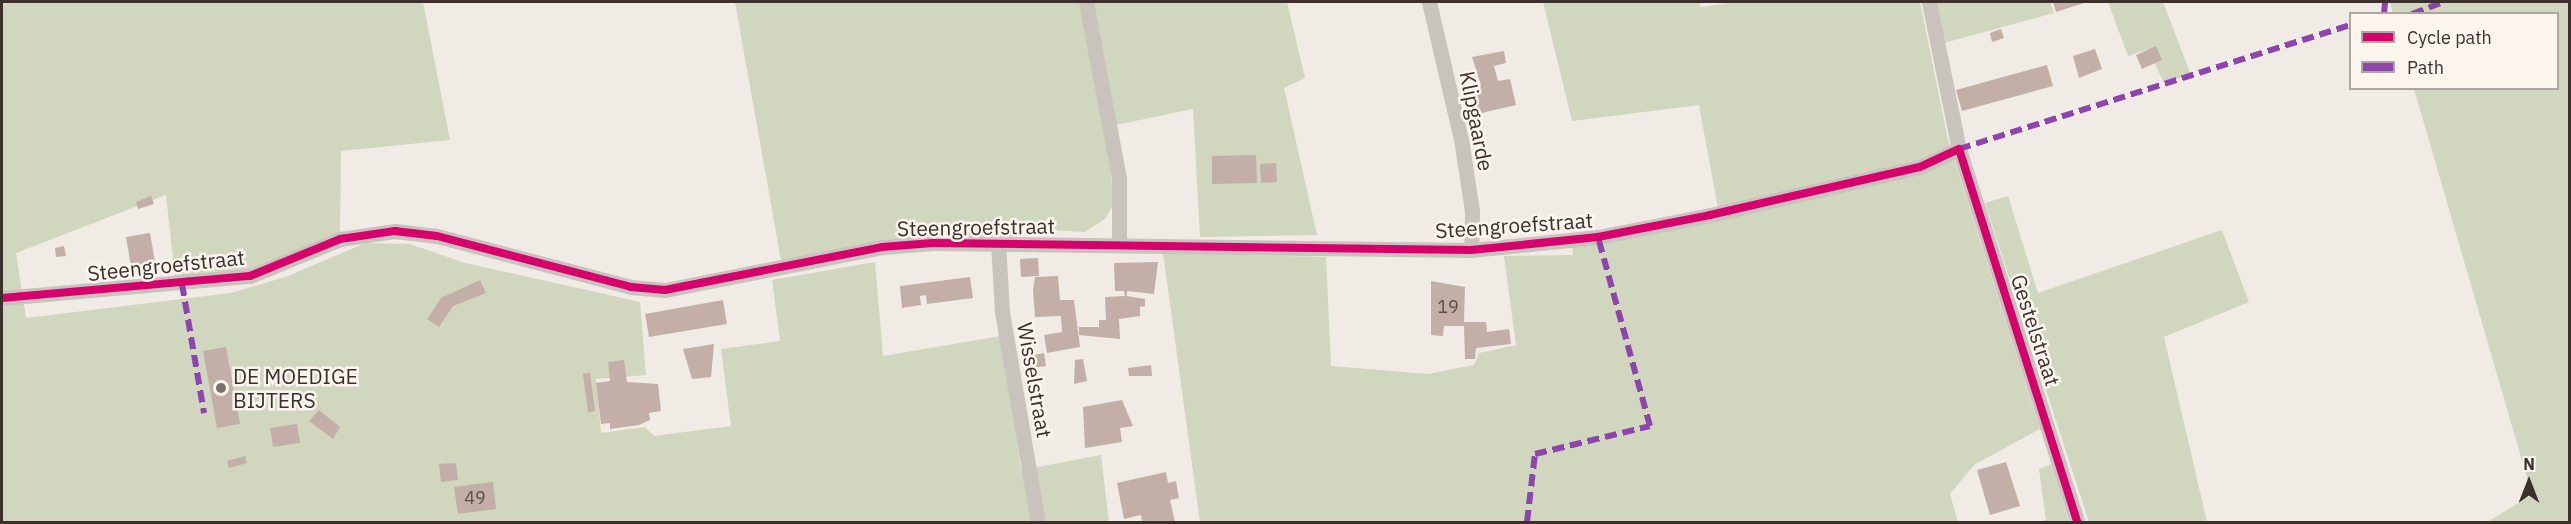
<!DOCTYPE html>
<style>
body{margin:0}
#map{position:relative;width:2571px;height:524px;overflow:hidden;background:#f0ebe5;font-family:"IBM Plex Sans",sans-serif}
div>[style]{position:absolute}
.green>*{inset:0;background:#d1d6bf}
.building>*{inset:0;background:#c3afa7}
.street>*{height:15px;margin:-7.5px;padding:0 7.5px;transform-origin:7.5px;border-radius:7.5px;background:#c9c3be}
.quiet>*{height:6px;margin-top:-3px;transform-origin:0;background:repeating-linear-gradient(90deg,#8e44ad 0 12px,transparent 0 18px)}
.cycleway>*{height:8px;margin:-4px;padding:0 4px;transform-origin:4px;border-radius:4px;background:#d6006c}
.dots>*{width:16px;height:16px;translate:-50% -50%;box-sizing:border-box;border:3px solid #fbf5ee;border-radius:50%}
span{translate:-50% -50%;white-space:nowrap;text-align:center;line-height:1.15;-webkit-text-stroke:5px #fbf5ee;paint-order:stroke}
.number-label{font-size:18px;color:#5d504a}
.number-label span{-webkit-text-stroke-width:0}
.street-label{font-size:21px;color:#3b302b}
.poi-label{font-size:21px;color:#3b302b}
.left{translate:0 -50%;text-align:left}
.frame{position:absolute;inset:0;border:3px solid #3b302b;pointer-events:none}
.legend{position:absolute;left:2349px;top:12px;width:210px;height:78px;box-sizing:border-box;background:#fbf5ee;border:2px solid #aea6a0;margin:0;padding:8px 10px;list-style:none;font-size:18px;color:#3b302b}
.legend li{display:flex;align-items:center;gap:12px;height:30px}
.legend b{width:30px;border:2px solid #aea6a0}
.north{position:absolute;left:2499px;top:452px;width:60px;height:60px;-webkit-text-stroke:4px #fbf5ee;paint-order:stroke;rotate:0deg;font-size:16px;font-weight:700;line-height:24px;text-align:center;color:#3b302b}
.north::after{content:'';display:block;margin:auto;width:21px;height:27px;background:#3b302b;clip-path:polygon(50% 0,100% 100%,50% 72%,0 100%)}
</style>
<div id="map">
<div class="green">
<div style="clip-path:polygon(2px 2px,423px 2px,450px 140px,341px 151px,340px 233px,260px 270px,176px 286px,166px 195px,16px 253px,26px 318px,231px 293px,288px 276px,365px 243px,410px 244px,465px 263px,640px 302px,646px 375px,596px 379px,601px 433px,645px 427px,654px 436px,731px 426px,721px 349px,780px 341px,772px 280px,875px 262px,883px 356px,1001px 336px,1021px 470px,1101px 455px,1109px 522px,2px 522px)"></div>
<div style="clip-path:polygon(735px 2px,1287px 2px,1305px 78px,1284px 88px,1317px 235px,1200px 237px,1193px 109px,1106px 127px,1114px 204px,1105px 219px,1085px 232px,1019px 228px,1018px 239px,782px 266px)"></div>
<div style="clip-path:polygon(1543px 2px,1699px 2px,1701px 7px,1737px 2px,1920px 2px,1948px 140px,2040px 429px,1974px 465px,1950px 494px,1958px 522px,1200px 522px,1163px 253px,1326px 257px,1331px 366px,1428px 374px,1474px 365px,1479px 353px,1516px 345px,1504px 256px,1573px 255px,1572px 244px,1615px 242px,1719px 214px,1699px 105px,1572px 121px)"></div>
<div style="clip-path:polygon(1936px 2px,2050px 2px,2054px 13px,1944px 43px)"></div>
<div style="clip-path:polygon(2108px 2px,2163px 2px,2191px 75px,2164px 83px,2148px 49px,2128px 56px)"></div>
<div style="clip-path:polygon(2390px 2px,2569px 2px,2569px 522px,2487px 522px,2532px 495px,2414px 89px,2558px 88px,2558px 14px,2393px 13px)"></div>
<div style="clip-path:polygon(2008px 196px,2038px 293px,2222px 230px,2249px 302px,2164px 337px,2207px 522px,2089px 522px,1985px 203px)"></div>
<div style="clip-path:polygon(2052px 464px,2069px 522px,2037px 522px,2046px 520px,2039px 469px)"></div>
</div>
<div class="building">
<div style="clip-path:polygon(2053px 2px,2087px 2px,2056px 12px)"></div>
<div style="clip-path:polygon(2001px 29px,2004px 38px,1992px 42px,1990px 33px)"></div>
<div style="clip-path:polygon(2156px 46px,2162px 60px,2142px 69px,2136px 55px)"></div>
<div style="clip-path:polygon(2095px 49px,2102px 69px,2079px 78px,2073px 56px)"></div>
<div style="clip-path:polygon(1504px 51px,1506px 63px,1494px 66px,1498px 81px,1510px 79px,1516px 105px,1477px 114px,1471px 88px,1481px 85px,1472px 57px)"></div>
<div style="clip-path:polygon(2047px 65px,2053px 86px,1962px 111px,1956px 90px)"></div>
<div style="clip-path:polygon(1256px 155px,1257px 183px,1212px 184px,1212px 156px)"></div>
<div style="clip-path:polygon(1276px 163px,1277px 182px,1261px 183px,1260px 164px)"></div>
<div style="clip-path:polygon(151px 196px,154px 204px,138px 209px,136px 202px)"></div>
<div style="clip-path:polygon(150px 233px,156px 268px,132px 272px,126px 237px)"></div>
<div style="clip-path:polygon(64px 246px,66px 256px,56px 257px,55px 248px)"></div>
<div style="clip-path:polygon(1038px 258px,1039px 276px,1021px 277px,1020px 259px)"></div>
<div style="clip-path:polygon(1158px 262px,1154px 294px,1127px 291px,1127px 296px,1145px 299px,1145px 306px,1140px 307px,1140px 316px,1119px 319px,1120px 339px,1079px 335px,1079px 327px,1099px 327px,1099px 320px,1106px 320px,1105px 297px,1125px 296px,1124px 291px,1115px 291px,1114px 263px)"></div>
<div style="clip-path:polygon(1058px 276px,1060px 300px,1074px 300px,1080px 347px,1047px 353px,1044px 335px,1062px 332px,1061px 316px,1035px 317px,1033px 290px,1035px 277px)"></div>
<div style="clip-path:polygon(970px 277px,973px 298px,927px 304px,926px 295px,920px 296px,921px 305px,902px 308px,900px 286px)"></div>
<div style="clip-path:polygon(480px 280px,486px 293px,453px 306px,439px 327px,427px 319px,441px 298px)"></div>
<div style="clip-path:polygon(1431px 281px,1465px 287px,1464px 322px,1486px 322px,1487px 332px,1509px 329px,1511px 344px,1476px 348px,1475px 359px,1465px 359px,1464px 326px,1444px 326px,1443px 336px,1431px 335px)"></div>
<div style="clip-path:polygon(723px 300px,727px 324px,649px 337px,645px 314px)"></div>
<div style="clip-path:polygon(714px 344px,711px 377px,692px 379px,683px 349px)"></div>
<div style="clip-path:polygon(226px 347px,240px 424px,217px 428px,203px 351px)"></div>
<div style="clip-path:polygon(1044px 353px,1046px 366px,1032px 368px,1030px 356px)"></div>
<div style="clip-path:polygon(1083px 359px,1087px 381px,1074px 384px,1075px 360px)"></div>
<div style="clip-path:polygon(624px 360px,627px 382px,658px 384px,661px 411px,649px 413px,650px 420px,639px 425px,610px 429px,610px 423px,601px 424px,596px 383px,610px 381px,608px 362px)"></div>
<div style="clip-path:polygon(1151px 365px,1152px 376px,1129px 376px,1128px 368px)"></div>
<div style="clip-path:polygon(590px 373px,595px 411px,588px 412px,583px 374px)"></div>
<div style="clip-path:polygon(1122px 400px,1133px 426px,1120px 428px,1122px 442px,1085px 448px,1083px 407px)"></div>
<div style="clip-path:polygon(319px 410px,340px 427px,333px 439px,309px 421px)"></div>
<div style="clip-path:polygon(297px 424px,300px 443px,273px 447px,270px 428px)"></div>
<div style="clip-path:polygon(245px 456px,247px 463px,229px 468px,227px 461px)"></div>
<div style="clip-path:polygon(2006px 462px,2020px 506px,1990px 515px,1977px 470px)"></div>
<div style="clip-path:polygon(456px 463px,458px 480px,441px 482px,439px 464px)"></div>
<div style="clip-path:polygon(1166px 472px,1168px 483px,1176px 481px,1179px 498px,1170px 500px,1175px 522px,1142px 522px,1141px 515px,1124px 519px,1117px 483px)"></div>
<div style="clip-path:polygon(493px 482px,496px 509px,458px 514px,454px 487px)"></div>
</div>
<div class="street">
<div style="left:1086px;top:2px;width:179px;rotate:79.4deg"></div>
<div style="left:1119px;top:178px;width:64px;rotate:90deg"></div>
<div style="left:1429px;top:2px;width:141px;rotate:76.9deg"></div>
<div style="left:1461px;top:139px;width:73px;rotate:81.3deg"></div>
<div style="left:1472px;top:211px;width:39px;rotate:91deg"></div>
<div style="left:1929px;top:2px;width:150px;rotate:78.5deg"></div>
<div style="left:1959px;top:149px;width:391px;rotate:72.4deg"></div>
<div style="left:998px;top:243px;width:69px;rotate:86.7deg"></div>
<div style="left:1002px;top:312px;width:213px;rotate:80.3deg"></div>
<div style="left:2px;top:298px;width:249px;rotate:-5.1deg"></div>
<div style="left:250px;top:276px;width:97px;rotate:-22.3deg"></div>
<div style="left:340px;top:239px;width:56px;rotate:-8.3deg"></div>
<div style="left:395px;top:231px;width:42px;rotate:6.8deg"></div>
<div style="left:437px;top:236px;width:201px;rotate:14.7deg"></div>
<div style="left:631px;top:287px;width:34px;rotate:5deg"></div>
<div style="left:665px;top:290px;width:221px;rotate:-11.2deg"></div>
<div style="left:882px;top:247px;width:51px;rotate:-4.5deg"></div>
<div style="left:933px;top:243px;width:538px;rotate:0.75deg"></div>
<div style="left:1471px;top:250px;width:128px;rotate:-5.8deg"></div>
<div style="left:1598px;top:237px;width:114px;rotate:-11.1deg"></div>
<div style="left:1710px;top:215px;width:215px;rotate:-12.9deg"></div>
<div style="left:1920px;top:167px;width:43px;rotate:-24.8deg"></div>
</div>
<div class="quiet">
<div style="left:2384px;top:14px;width:12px;rotate:-85deg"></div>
<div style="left:2412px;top:14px;width:33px;rotate:-21deg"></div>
<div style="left:1959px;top:149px;width:410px;rotate:-17.6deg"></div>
<div style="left:182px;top:284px;width:131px;rotate:80.3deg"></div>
<div style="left:1527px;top:522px;width:68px;rotate:-83.3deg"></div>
<div style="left:1535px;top:454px;width:118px;rotate:-13.7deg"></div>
<div style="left:1650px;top:426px;width:196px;rotate:-105.4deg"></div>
</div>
<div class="cycleway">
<div style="left:2px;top:298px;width:249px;rotate:-5.1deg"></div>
<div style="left:250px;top:276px;width:97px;rotate:-22.3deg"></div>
<div style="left:340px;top:239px;width:56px;rotate:-8.3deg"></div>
<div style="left:395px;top:231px;width:42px;rotate:6.8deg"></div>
<div style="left:437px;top:236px;width:201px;rotate:14.7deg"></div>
<div style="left:631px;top:287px;width:34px;rotate:5deg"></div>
<div style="left:665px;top:290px;width:221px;rotate:-11.2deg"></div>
<div style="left:882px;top:247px;width:51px;rotate:-4.5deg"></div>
<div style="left:933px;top:243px;width:538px;rotate:0.75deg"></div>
<div style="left:1471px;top:250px;width:128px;rotate:-5.8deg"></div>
<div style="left:1598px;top:237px;width:114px;rotate:-11.1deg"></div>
<div style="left:1710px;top:215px;width:215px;rotate:-12.9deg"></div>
<div style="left:1920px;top:167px;width:43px;rotate:-24.8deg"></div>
<div style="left:1959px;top:149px;width:391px;rotate:72.4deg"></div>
</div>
<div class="dots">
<div style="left:221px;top:388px;background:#7a716c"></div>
</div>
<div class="number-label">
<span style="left:1448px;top:307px">19</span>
<span style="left:475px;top:498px">49</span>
</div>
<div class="street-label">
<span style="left:1477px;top:121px;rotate:79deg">Klipgaarde</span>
<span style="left:1514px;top:225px;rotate:-4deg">Steengroefstraat</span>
<span style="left:976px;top:227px;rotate:-1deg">Steengroefstraat</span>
<span style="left:166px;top:265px;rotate:-6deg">Steengroefstraat</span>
<span style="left:2036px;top:330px;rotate:72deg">Gestelstraat</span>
<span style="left:1035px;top:380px;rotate:80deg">Wisselstraat</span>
</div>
<div class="poi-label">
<span class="left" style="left:233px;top:388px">DE MOEDIGE<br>BIJTERS</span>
</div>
<div class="frame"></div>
<ul class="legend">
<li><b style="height:8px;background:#d6006c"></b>Cycle path</li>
<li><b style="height:8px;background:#8e44ad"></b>Path</li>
</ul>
<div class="north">N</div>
</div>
